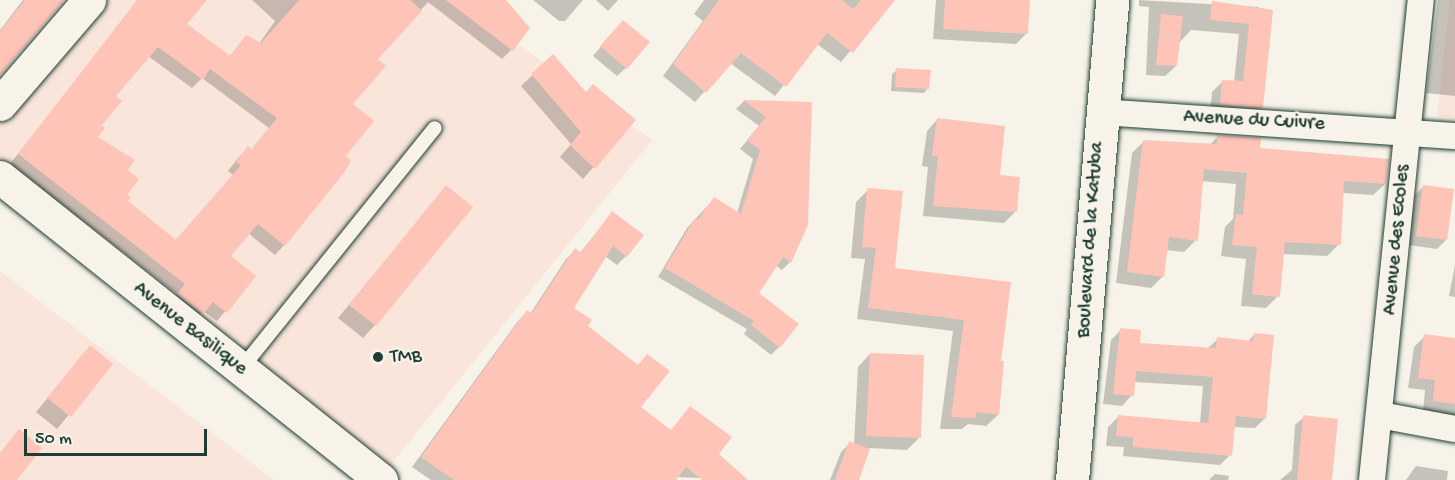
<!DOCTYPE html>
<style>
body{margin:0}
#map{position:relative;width:1455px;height:480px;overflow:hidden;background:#f7f3e8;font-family:"Gochi Hand",sans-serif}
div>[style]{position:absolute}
.built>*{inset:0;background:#f9e5da}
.shadow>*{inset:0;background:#0003}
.building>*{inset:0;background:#ffc4b8}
.roads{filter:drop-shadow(0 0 2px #1f3d34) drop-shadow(0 0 2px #1f3d34)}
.service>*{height:14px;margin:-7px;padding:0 7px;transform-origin:7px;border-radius:7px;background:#f7f3e8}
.minor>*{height:26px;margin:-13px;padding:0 13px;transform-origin:13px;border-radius:13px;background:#f7f3e8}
.tertiary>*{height:33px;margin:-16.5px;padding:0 16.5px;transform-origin:16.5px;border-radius:16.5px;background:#f7f3e8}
.dots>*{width:16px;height:16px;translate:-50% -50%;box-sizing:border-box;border:3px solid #f7f3e8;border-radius:50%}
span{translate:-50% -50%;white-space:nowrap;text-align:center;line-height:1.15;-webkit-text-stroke:4.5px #f7f3e8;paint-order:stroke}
.street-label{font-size:20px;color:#1f3d34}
.poi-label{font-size:20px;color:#1f3d34}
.left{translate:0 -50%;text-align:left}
.scale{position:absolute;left:24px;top:429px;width:183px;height:27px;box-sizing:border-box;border:3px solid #1f3d34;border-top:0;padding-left:8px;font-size:18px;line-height:21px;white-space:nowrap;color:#1f3d34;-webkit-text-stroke:4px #f7f3e8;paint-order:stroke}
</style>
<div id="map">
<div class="built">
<div style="clip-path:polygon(55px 0,456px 0,652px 140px,389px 467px,0 164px,0 67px)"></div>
<div style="clip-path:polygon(1450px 0,1455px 0,1455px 119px,1437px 116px)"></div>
<div style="clip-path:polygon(0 271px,274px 480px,0 480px)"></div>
</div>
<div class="shadow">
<div style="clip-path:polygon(23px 0,63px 0,0 73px,0 30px)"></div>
<div style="clip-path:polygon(evenodd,140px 0,205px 0,185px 25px,229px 57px,246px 37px,259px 44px,275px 21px,252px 0,492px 0,511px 50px,502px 59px,428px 2px,376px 59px,351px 104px,344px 156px,284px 245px,275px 255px,248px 233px,229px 256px,254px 276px,217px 321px,203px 311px,193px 322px,169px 304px,177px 294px,10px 164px,140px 0,148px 56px,192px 88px,202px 78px,269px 128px,251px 150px,248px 148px,239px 157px,228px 171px,233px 175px,175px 241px,126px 202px,126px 170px,96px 137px,113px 96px,148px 56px)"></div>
<div style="clip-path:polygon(533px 0,583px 0,565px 21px,559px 21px)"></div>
<div style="clip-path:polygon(596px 0,618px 0,608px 11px)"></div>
<div style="clip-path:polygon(704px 0,893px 0,841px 62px,817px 44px,775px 96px,730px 63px,695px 102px,663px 76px,703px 21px,694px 14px)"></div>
<div style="clip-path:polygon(936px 0,1029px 0,1026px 34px,1016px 44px,933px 39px)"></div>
<div style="clip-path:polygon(1139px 0,1259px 7px,1262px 107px,1251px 118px,1210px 115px,1212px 92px,1223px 81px,1234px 82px,1239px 34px,1191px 30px,1178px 44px,1176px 66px,1165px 76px,1146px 75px,1149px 7px,1139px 6px)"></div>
<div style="clip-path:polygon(1438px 0,1455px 0,1455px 96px,1426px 93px)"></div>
<div style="clip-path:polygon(614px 31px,626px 68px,617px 76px,593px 56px)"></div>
<div style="clip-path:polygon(553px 56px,586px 93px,634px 120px,583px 179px,560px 157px,571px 144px,521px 86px)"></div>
<div style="clip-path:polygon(897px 70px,928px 88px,924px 93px,891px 91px,892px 74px)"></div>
<div style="clip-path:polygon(744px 101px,811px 103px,790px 262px,782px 270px,775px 265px,757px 294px,779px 347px,771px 355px,744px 334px,747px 329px,658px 277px,687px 228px,714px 199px,737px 213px,753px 159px,740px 149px,759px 126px,736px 109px)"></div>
<div style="clip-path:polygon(937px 120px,998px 177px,1015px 212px,1004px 223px,923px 216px,928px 167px,922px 166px,927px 131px)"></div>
<div style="clip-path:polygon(1218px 136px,1385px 184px,1373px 195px,1342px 193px,1339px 244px,1327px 256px,1282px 254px,1278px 296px,1266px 308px,1241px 306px,1246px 259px,1221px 256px,1225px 227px,1233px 219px,1236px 184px,1201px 181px,1196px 240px,1184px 252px,1166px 250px,1163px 276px,1151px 288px,1116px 283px,1132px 153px,1144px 141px,1209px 146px)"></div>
<div style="clip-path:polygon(1424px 186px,1446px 240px,1437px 249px,1408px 245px,1415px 195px)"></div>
<div style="clip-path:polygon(446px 187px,375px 325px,363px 338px,338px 318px)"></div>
<div style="clip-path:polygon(868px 190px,894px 269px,1010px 284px,999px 362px,998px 415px,986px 426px,968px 424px,962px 429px,940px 429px,953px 331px,857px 319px,865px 259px,851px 258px,856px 202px)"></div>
<div style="clip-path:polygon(612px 213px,626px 256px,617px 265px,605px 256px,572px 308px,639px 408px,670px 431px,691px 408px,717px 455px,746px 480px,676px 477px,674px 480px,431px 480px,412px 467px,518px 321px,527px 312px,530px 314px,566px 259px,575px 250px,580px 253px)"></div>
<div style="clip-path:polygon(1455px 265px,1455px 297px,1449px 296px)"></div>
<div style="clip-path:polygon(1121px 330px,1138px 344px,1207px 349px,1218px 339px,1247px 342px,1254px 335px,1265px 418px,1255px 428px,1233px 427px,1230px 455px,1220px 465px,1123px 456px,1124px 447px,1106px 446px,1108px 427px,1118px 417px,1200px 424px,1203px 386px,1134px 382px,1132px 395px,1122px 406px,1103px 404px,1111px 340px)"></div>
<div style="clip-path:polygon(1425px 336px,1455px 340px,1455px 429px,1423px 412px,1425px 390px,1408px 388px,1414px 347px)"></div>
<div style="clip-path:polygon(90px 347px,111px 364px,57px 429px,36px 412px)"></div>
<div style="clip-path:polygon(870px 354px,920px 437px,907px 450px,869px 448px,857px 480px,830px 480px,841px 452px,850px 443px,854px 445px,858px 367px)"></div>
<div style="clip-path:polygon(1304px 417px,1330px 480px,1280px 480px,1292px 470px,1295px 425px)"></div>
<div style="clip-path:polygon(1416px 466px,1448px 471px,1447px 480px,1406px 480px)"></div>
<div style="clip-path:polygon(1215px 474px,1229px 476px,1228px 480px,1209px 480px)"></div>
</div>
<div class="building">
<div style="clip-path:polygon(25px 0,64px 0,0 75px,0 31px)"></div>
<div style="clip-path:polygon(evenodd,137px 0,207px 0,187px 24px,230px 56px,246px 35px,261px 43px,299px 0,410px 0,422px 11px,378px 59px,386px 66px,353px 104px,374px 121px,346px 156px,351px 161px,343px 174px,285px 246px,258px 224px,231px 256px,256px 276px,227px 313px,213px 302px,203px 314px,177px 294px,185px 284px,18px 154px,137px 0,158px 47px,203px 80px,210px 69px,277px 118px,252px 149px,248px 146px,236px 162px,241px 165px,176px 240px,128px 201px,131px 198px,127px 195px,139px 179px,128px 170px,135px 160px,98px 137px,105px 128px,102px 125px,122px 101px,116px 96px,158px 47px)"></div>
<div style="clip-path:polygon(446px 0,506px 0,530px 28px,513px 51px)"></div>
<div style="clip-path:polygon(719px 0,842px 0,853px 9px,861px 0,895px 0,853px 53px,827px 33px,786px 87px,741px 53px,706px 93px,673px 64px)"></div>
<div style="clip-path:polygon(945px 0,1030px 0,1028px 34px,943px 29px)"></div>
<div style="clip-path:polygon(1212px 1px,1273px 10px,1263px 108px,1220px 105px,1222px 80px,1243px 81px,1249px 24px,1210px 20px)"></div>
<div style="clip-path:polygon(1161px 14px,1183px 16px,1177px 66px,1156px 65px)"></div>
<div style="clip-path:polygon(623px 20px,650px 42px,627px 69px,600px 46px)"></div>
<div style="clip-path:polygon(553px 54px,586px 92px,593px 84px,636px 120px,595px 169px,570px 145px,581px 132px,531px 74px)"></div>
<div style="clip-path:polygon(896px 68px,931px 70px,929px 89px,895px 87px)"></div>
<div style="clip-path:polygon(743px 100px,812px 102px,808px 225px,791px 263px,783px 257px,759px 293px,799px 324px,780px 348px,751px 325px,754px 321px,665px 268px,695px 218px,698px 220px,714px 197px,741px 214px,760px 150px,747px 140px,766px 117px)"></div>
<div style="clip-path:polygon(937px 118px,1005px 126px,1000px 175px,1020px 177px,1017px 212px,933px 206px,938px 156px,932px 156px)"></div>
<div style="clip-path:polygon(1217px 135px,1261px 138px,1260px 148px,1389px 159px,1386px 184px,1344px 181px,1341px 245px,1285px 242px,1280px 297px,1252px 294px,1257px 247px,1232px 245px,1236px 214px,1243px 215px,1247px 173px,1204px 169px,1198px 241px,1169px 237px,1164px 277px,1127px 272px,1143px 140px,1217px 144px)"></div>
<div style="clip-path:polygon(446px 185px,473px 207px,376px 326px,349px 305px)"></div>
<div style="clip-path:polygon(1423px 185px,1454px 189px,1447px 240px,1416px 236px)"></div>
<div style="clip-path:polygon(867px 188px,903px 191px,895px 268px,1011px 282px,1001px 361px,1004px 361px,999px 415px,976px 412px,976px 418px,951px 417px,964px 320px,868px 308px,876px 248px,862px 247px)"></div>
<div style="clip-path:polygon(612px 211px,644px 235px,627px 257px,613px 246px,574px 308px,592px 320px,588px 326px,638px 365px,647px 354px,670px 371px,641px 407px,671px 430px,690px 406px,732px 437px,719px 454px,748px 480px,702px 480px,686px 467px,676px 480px,454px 480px,421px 457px,527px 310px,532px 313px,575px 248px,581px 253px)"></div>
<div style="clip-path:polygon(1120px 328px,1141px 330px,1140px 343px,1216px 348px,1217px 337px,1253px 341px,1254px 333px,1274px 335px,1266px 419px,1236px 416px,1232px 456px,1133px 447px,1133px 437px,1116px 436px,1118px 415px,1208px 423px,1213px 377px,1136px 371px,1134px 396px,1113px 394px)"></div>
<div style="clip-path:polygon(1424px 334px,1455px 338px,1455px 404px,1433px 401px,1435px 380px,1418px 378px)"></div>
<div style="clip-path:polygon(90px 345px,113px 364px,71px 417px,47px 398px)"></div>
<div style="clip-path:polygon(870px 353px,924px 355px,921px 438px,866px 436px)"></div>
<div style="clip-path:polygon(1303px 415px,1338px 419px,1332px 480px,1297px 480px)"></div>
<div style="clip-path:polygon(19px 429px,42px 448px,17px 480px,0 480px,0 453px)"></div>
<div style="clip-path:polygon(849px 441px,870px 449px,859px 480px,835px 480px)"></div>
</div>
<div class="roads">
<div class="service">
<div style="left:241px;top:369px;width:309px;rotate:-51.2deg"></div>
</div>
<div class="minor">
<div style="left:1101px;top:112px;width:355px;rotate:3.9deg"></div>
<div style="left:1380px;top:415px;width:76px;rotate:10.6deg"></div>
<div style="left:1372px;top:480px;width:482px;rotate:-84.2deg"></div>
</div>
<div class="tertiary">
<div style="left:0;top:104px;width:137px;rotate:-49.4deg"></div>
<div style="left:0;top:177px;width:487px;rotate:38.5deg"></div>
<div style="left:1072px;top:480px;width:482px;rotate:-85.2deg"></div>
</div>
</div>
<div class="dots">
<div style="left:378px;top:357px;background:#1f3d34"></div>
</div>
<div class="street-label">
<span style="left:1254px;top:121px;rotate:3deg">Avenue du Cuivre</span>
<span style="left:1091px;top:240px;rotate:-86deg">Boulevard de la Katuba</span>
<span style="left:1397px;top:240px;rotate:-85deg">Avenue des Ecoles</span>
<span style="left:190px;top:329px;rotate:38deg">Avenue Basilique</span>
</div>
<div class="poi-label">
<span class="left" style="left:390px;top:357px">TMB</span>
</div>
<div class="scale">50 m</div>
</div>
